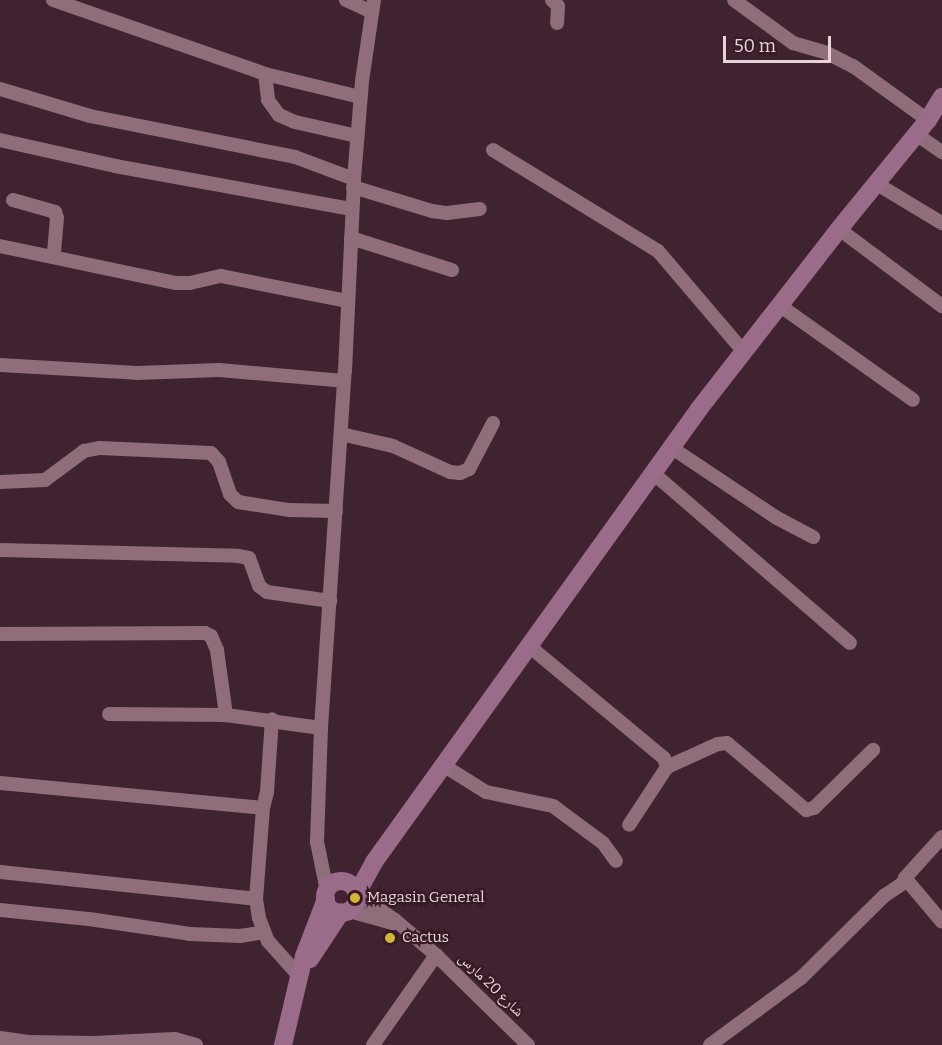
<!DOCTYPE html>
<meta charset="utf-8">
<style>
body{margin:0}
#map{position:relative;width:942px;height:1045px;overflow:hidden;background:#402330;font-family:Bitter,"Noto Naskh Arabic",serif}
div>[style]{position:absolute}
.minor>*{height:14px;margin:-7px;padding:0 7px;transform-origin:7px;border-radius:7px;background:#8f6d7b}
.secondary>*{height:18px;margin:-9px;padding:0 9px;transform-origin:9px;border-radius:9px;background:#9b6b8a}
.secondary>.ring{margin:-9px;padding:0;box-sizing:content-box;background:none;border:18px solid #9b6b8a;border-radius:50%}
.dots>*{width:16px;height:16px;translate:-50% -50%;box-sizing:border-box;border:3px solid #361a26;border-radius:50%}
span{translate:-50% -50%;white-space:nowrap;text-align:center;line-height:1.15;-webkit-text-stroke:4.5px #361a26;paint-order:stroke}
.poi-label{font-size:15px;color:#e7d4db}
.left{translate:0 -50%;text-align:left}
.street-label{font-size:15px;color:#e7d4db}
.scale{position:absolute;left:723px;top:36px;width:108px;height:27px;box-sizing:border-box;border:3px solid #e7d4db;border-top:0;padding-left:8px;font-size:18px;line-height:21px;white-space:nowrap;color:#e7d4db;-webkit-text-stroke:4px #361a26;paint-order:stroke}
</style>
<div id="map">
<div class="minor">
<div style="left:53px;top:0;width:225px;rotate:19.2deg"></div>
<div style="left:265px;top:74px;width:98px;rotate:13.6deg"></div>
<div style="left:346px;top:0;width:29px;rotate:25deg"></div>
<div style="left:552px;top:0;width:8px;rotate:45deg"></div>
<div style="left:558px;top:6px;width:17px;rotate:93deg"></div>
<div style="left:734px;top:0;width:73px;rotate:36.1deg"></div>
<div style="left:793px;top:43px;width:35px;rotate:16deg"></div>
<div style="left:827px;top:53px;width:29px;rotate:27deg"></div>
<div style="left:853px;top:66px;width:92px;rotate:35.8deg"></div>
<div style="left:265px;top:74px;width:26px;rotate:83deg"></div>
<div style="left:268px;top:100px;width:19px;rotate:54deg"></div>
<div style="left:279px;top:115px;width:17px;rotate:24deg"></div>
<div style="left:295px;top:122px;width:64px;rotate:12.7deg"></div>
<div style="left:0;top:89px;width:94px;rotate:16.7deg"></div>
<div style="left:90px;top:116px;width:209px;rotate:11.3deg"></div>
<div style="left:295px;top:157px;width:63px;rotate:20.4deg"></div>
<div style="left:916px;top:134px;width:32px;rotate:35deg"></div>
<div style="left:0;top:140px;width:118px;rotate:12.7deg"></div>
<div style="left:115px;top:166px;width:241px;rotate:10.3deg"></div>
<div style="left:493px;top:150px;width:193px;rotate:31.5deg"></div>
<div style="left:658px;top:251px;width:131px;rotate:49.6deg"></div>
<div style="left:877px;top:184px;width:76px;rotate:31deg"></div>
<div style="left:353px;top:187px;width:83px;rotate:16.9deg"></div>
<div style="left:432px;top:211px;width:15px;rotate:8deg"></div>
<div style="left:447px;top:213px;width:33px;rotate:-7deg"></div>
<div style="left:13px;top:200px;width:44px;rotate:15.9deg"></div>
<div style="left:55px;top:212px;width:6px;rotate:72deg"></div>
<div style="left:57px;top:218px;width:38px;rotate:95deg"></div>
<div style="left:839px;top:229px;width:129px;rotate:36.8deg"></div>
<div style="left:351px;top:238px;width:106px;rotate:17.6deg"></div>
<div style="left:0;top:246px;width:180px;rotate:11.9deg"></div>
<div style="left:176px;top:283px;width:14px"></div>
<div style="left:190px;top:283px;width:32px;rotate:-13deg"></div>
<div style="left:221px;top:276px;width:128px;rotate:11.2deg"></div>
<div style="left:779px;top:305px;width:164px;rotate:35.3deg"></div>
<div style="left:0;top:365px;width:137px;rotate:3.3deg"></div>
<div style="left:137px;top:373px;width:82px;rotate:-2.1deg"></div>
<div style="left:219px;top:370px;width:125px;rotate:5deg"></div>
<div style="left:341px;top:434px;width:53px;rotate:13deg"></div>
<div style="left:393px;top:446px;width:63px;rotate:24.5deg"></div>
<div style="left:450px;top:472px;width:10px;rotate:6deg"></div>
<div style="left:460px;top:473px;width:10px;rotate:-24deg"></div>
<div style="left:469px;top:469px;width:52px;rotate:-62.4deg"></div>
<div style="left:672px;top:448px;width:126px;rotate:33.7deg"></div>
<div style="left:777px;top:518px;width:41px;rotate:27.8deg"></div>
<div style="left:653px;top:473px;width:260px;rotate:40.8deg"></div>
<div style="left:0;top:482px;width:45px;rotate:-2.5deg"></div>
<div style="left:45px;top:480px;width:49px;rotate:-36.6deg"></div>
<div style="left:84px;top:451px;width:16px;rotate:-11deg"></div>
<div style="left:100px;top:448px;width:111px;rotate:2.6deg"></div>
<div style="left:211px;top:453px;width:12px;rotate:48deg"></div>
<div style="left:219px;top:462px;width:34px;rotate:71deg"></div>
<div style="left:230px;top:494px;width:11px;rotate:45deg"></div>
<div style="left:238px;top:502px;width:52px;rotate:8.9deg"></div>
<div style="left:289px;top:510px;width:47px;rotate:1.2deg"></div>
<div style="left:0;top:550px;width:238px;rotate:1.4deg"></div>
<div style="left:238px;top:556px;width:11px;rotate:10deg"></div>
<div style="left:249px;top:558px;width:30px;rotate:70deg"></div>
<div style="left:259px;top:586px;width:10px;rotate:37deg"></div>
<div style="left:267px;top:592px;width:64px;rotate:8.1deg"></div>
<div style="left:0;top:634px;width:205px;rotate:-0.3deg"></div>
<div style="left:205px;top:633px;width:7px;rotate:27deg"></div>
<div style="left:211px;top:636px;width:15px;rotate:67deg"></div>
<div style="left:217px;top:650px;width:66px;rotate:82.1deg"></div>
<div style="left:226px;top:715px;width:96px;rotate:7.8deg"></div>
<div style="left:529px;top:646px;width:175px;rotate:39.7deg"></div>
<div style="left:664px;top:758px;width:9px;rotate:72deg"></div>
<div style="left:667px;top:767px;width:69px;rotate:123.2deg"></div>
<div style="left:109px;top:714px;width:117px;rotate:0.5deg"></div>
<div style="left:443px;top:765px;width:51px;rotate:32.1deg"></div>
<div style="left:486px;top:792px;width:68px;rotate:11.8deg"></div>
<div style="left:553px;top:806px;width:62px;rotate:36.5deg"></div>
<div style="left:603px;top:843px;width:22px;rotate:54deg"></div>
<div style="left:667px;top:767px;width:56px;rotate:-24.3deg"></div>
<div style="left:718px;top:744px;width:9px;rotate:-6deg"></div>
<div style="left:727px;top:743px;width:104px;rotate:40.3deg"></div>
<div style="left:806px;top:810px;width:8px;rotate:-14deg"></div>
<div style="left:814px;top:808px;width:83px;rotate:-44.5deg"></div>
<div style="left:0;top:783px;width:264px;rotate:5.4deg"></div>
<div style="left:263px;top:808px;width:16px;rotate:-76deg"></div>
<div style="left:267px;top:792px;width:73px;rotate:-86.1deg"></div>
<div style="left:942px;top:837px;width:55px;rotate:132.1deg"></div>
<div style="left:905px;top:878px;width:57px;rotate:49.9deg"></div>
<div style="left:0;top:872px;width:257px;rotate:6deg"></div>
<div style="left:256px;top:899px;width:91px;rotate:-85.6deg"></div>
<div style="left:327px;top:891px;width:50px;rotate:-101.5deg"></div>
<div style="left:317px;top:842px;width:114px;rotate:-88deg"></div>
<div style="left:321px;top:728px;width:358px;rotate:-86.2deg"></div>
<div style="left:345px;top:371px;width:192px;rotate:-87.3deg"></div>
<div style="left:354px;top:179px;width:98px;rotate:-85.3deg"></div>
<div style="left:362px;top:81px;width:82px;rotate:-81.6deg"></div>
<div style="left:357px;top:894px;width:46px;rotate:34.4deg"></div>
<div style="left:395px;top:920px;width:54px;rotate:40.5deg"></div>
<div style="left:436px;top:955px;width:129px;rotate:44.4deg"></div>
<div style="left:256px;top:899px;width:19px;rotate:81deg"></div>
<div style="left:259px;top:918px;width:25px;rotate:69deg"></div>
<div style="left:268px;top:941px;width:48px;rotate:48.4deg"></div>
<div style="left:0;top:910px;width:89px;rotate:5.8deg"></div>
<div style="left:89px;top:919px;width:102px;rotate:8.4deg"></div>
<div style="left:190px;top:934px;width:50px;rotate:2.3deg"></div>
<div style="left:240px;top:936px;width:24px;rotate:-9deg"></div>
<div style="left:349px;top:911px;width:46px;rotate:15.3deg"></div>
<div style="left:0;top:1038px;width:29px;rotate:8deg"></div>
<div style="left:29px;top:1042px;width:65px;rotate:0.9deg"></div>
<div style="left:94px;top:1043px;width:81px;rotate:-2.8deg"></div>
<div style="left:175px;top:1039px;width:22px;rotate:16deg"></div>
<div style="left:373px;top:1045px;width:110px;rotate:-55deg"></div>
<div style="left:710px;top:1045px;width:113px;rotate:-36.4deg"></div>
<div style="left:801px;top:978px;width:117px;rotate:-44.7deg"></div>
<div style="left:884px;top:896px;width:23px;rotate:-34deg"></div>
<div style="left:903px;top:883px;width:5px;rotate:-68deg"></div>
</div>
<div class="secondary">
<div class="ring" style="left:325px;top:881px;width:14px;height:14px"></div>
<div style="left:357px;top:893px;width:35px;rotate:-61deg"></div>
<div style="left:374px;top:862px;width:558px;rotate:-54.34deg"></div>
<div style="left:699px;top:409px;width:228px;rotate:-52.1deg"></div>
<div style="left:839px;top:229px;width:141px;rotate:-50.8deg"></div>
<div style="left:928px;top:120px;width:27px;rotate:-59deg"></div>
<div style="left:310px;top:959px;width:56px;rotate:-56.6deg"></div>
<div style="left:283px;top:1045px;width:91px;rotate:-76.7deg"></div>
<div style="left:304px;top:956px;width:61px;rotate:-68.9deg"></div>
</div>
<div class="dots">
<div style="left:355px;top:898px;background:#d5b535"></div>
<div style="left:390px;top:938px;background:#d5b535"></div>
</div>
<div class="poi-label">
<span class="left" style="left:367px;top:898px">Magasin General</span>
<span class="left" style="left:402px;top:938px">Cactus</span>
</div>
<div class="street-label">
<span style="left:491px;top:985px;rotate:44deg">شارع 20 مارس</span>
</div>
<div class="scale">50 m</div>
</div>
